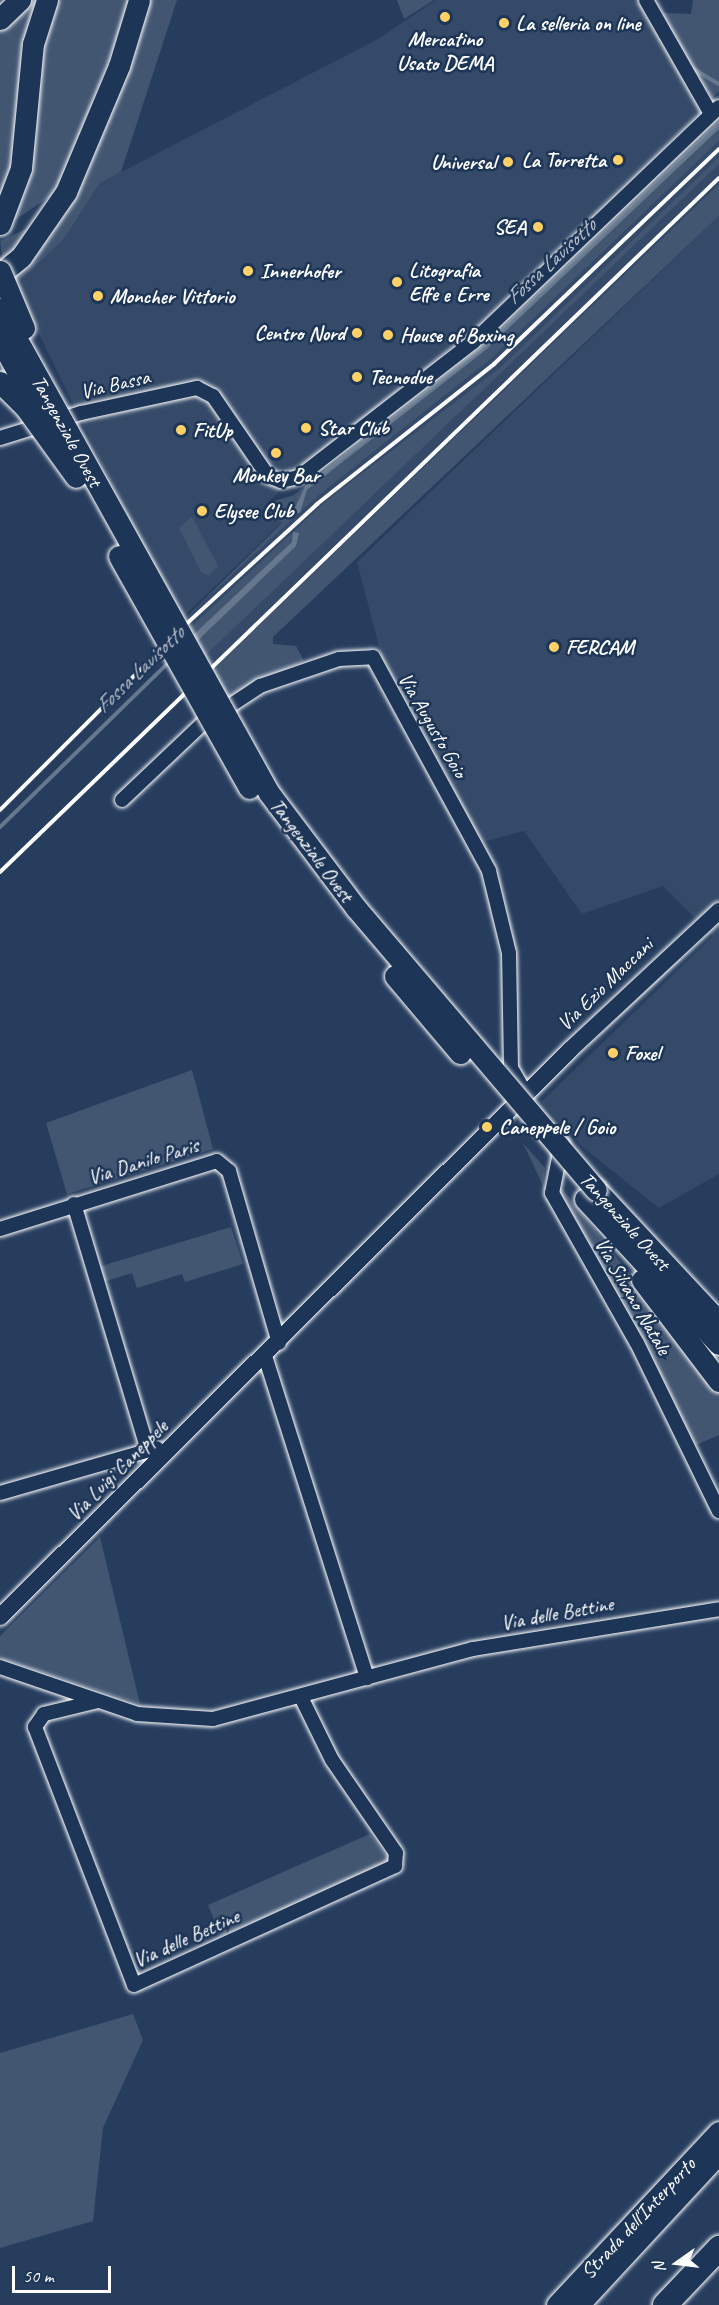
<!DOCTYPE html>
<style>
body{margin:0}
#map{position:relative;width:719px;height:2305px;overflow:hidden;background:#263d5e;font-family:Caveat,sans-serif}
div>[style]{position:absolute}
.built>*{inset:0;background:#344a68}
.green>*{inset:0;background:#425672}
.water>*{inset:0;background:#67788e}
.stream>*{height:4px;margin:-2px;padding:0 2px;transform-origin:2px;border-radius:2px;background:#67788e}
.roads{filter:drop-shadow(0 0 2px #fff) drop-shadow(0 0 2px #fff)}
.minor>*{height:14px;margin:-7px;padding:0 7px;transform-origin:7px;border-radius:7px;background:#1d3557}
.tertiary>*{height:16px;margin:-8px;padding:0 8px;transform-origin:8px;border-radius:8px;background:#1d3557}
.trunk>*{height:21px;margin:-10.5px;padding:0 10.5px;transform-origin:10.5px;border-radius:10.5px;background:#1d3557}
.motorway>*{height:24px;margin:-12px;padding:0 12px;transform-origin:12px;border-radius:12px;background:#1d3557}
.rail>*{height:4px;margin:-2px;padding:0 2px;transform-origin:2px;border-radius:2px;background:#fff}
.bridges{filter:drop-shadow(0 0 2px #fff) drop-shadow(0 0 2px #fff)}
.trunk-bridge>*{height:21px;margin:-10.5px;padding:0 10.5px;transform-origin:10.5px;border-radius:10.5px;background:#1d3557}
.dots>*{width:16px;height:16px;translate:-50% -50%;box-sizing:border-box;border:3px solid #1d3557;border-radius:50%}
span{translate:-50% -50%;white-space:nowrap;text-align:center;line-height:1.15;-webkit-text-stroke:5px #1d3557;paint-order:stroke}
.poi-label{font-size:21px;color:#fff;font-weight:700}
.left{translate:0 -50%;text-align:left}
.right{translate:-100% -50%;text-align:right}
.street-label{font-size:21px;color:#fff}
.water-label{font-size:22px;color:#bbc2cc;font-style:italic}
.north{position:absolute;left:647px;top:2233px;width:60px;height:60px;-webkit-text-stroke:4px #1d3557;paint-order:stroke;rotate:256deg;font-size:16px;font-weight:700;line-height:24px;text-align:center;color:#fff}
.north::after{content:'';display:block;margin:auto;width:21px;height:27px;background:#fff;clip-path:polygon(50% 0,100% 100%,50% 72%,0 100%)}
.scale{position:absolute;left:12px;top:2266px;width:99px;height:27px;box-sizing:border-box;border:3px solid #fff;border-top:0;padding-left:8px;font-size:18px;line-height:21px;white-space:nowrap;color:#fff;-webkit-text-stroke:4px #1d3557;paint-order:stroke}
</style>
<div id="map">
<div class="built">
<div style="clip-path:polygon(436px 0,640px 0,704px 108px,465px 336px,300px 469px,268px 503px,282px 522px,179px 621px,15px 285px,63px 240px,100px 183px,378px 39px)"></div>
<div style="clip-path:polygon(719px 141px,719px 184px,208px 674px,201px 660px,503px 370px,326px 501px,185px 632px,180px 623px,318px 496px,492px 358px)"></div>
<div style="clip-path:polygon(719px 216px,719px 1174px,659px 1208px,584px 1148px,541px 1102px,713px 936px,663px 886px,582px 914px,524px 831px,482px 842px,388px 681px,357px 562px)"></div>
</div>
<div class="green">
<div style="clip-path:polygon(29px 0,38px 0,15px 153px,0 203px,0 27px)"></div>
<div style="clip-path:polygon(53px 0,133px 0,57px 192px,1px 229px)"></div>
<div style="clip-path:polygon(145px 0,177px 0,121px 172px,100px 183px,63px 240px,14px 286px,9px 274px,33px 250px)"></div>
<div style="clip-path:polygon(397px 0,434px 0,404px 19px)"></div>
<div style="clip-path:polygon(693px 0,719px 0,719px 91px,712px 98px,661px 19px,664px 13px,691px 14px)"></div>
<div style="clip-path:polygon(719px 112px,719px 121px,484px 345px,305px 486px,293px 512px,300px 512px,307px 490px,487px 349px,719px 129px,719px 141px,492px 358px,318px 496px,180px 623px,282px 523px,268px 503px,294px 495px,462px 356px)"></div>
<div style="clip-path:polygon(719px 157px,719px 164px,201px 660px,185px 632px,326px 501px,501px 367px)"></div>
<div style="clip-path:polygon(719px 184px,719px 216px,273px 637px,273px 644px,296px 646px,304px 661px,239px 691px,224px 705px,208px 674px)"></div>
<div style="clip-path:polygon(37px 224px,3px 261px,0 241px)"></div>
<div style="clip-path:polygon(192px 516px,218px 566px,208px 576px,201px 572px,179px 528px)"></div>
<div style="clip-path:polygon(679px 957px,681px 960px,581px 1054px)"></div>
<div style="clip-path:polygon(192px 1070px,213px 1149px,67px 1194px,46px 1123px)"></div>
<div style="clip-path:polygon(523px 1143px,545px 1168px,543px 1183px,553px 1207px)"></div>
<div style="clip-path:polygon(557px 1182px,719px 1388px,719px 1435px,696px 1445px,557px 1195px)"></div>
<div style="clip-path:polygon(231px 1227px,243px 1264px,185px 1282px,182px 1274px,137px 1288px,132px 1273px,103px 1282px,98px 1267px)"></div>
<div style="clip-path:polygon(100px 1537px,140px 1704px,0 1658px,0 1636px)"></div>
<div style="clip-path:polygon(370px 1834px,389px 1860px,386px 1866px,221px 1936px,208px 1905px)"></div>
<div style="clip-path:polygon(133px 2014px,143px 2040px,103px 2128px,93px 2221px,0 2248px,0 2053px)"></div>
</div>
<div class="water">
<div style="clip-path:polygon(719px 121px,719px 129px,487px 349px,307px 490px,300px 513px,293px 512px,305px 486px,484px 345px)"></div>
<div style="clip-path:polygon(293px 532px,299px 533px,296px 546px,193px 645px,189px 639px,292px 542px)"></div>
</div>
<div class="stream">
<div style="left:692px;top:68px;width:31px;rotate:31deg"></div>
<div style="left:0;top:827px;width:236px;rotate:-44.3deg"></div>
</div>
<div class="roads">
<div class="minor">
<div style="left:646px;top:0;width:131px;rotate:60.3deg"></div>
<div style="left:0;top:438px;width:85px;rotate:-17.2deg"></div>
<div style="left:81px;top:413px;width:119px;rotate:-12.2deg"></div>
<div style="left:197px;top:388px;width:18px;rotate:27deg"></div>
<div style="left:213px;top:396px;width:97px;rotate:55.5deg"></div>
<div style="left:268px;top:476px;width:14px;rotate:21deg"></div>
<div style="left:281px;top:481px;width:18px;rotate:-13deg"></div>
<div style="left:299px;top:477px;width:220px;rotate:-37.8deg"></div>
<div style="left:473px;top:342px;width:340px;rotate:-43.7deg"></div>
<div style="left:122px;top:800px;width:109px;rotate:-43.5deg"></div>
<div style="left:201px;top:725px;width:71px;rotate:-33.5deg"></div>
<div style="left:260px;top:686px;width:83px;rotate:-18.9deg"></div>
<div style="left:339px;top:659px;width:34px;rotate:-3deg"></div>
<div style="left:373px;top:657px;width:243px;rotate:61.5deg"></div>
<div style="left:489px;top:871px;width:84px;rotate:76.3deg"></div>
<div style="left:509px;top:953px;width:115px;rotate:89deg"></div>
<div style="left:511px;top:1068px;width:28px;rotate:60deg"></div>
<div style="left:562px;top:1143px;width:51px;rotate:101.3deg"></div>
<div style="left:552px;top:1193px;width:172px;rotate:60.5deg"></div>
<div style="left:637px;top:1343px;width:187px;rotate:64deg"></div>
<div style="left:74px;top:1204px;width:257px;rotate:73.3deg"></div>
<div style="left:0;top:1229px;width:227px;rotate:-17.4deg"></div>
<div style="left:217px;top:1161px;width:16px;rotate:40deg"></div>
<div style="left:229px;top:1171px;width:179px;rotate:73.8deg"></div>
<div style="left:265px;top:1356px;width:338px;rotate:72.4deg"></div>
<div style="left:0;top:1493px;width:163px;rotate:-16deg"></div>
<div style="left:0;top:1667px;width:145px;rotate:18.9deg"></div>
<div style="left:137px;top:1714px;width:76px;rotate:3.8deg"></div>
<div style="left:213px;top:1719px;width:269px;rotate:-15.1deg"></div>
<div style="left:473px;top:1649px;width:249px;rotate:-9.2deg"></div>
<div style="left:98px;top:1701px;width:56px;rotate:166.5deg"></div>
<div style="left:44px;top:1714px;width:16px;rotate:125deg"></div>
<div style="left:35px;top:1727px;width:276px;rotate:69deg"></div>
<div style="left:134px;top:1985px;width:287px;rotate:-24.5deg"></div>
<div style="left:395px;top:1866px;width:13px;rotate:-86deg"></div>
<div style="left:396px;top:1853px;width:113px;rotate:-124.5deg"></div>
<div style="left:332px;top:1760px;width:68px;rotate:-116.2deg"></div>
</div>
<div class="tertiary">
<div style="left:0;top:1617px;width:804px;rotate:-44.85deg"></div>
<div style="left:570px;top:1050px;width:204px;rotate:-43deg"></div>
</div>
<div class="trunk">
<div style="left:0;top:19px;width:28px;rotate:-44deg"></div>
<div style="left:0;top:224px;width:60px;rotate:-69.4deg"></div>
<div style="left:21px;top:168px;width:125px;rotate:-84.5deg"></div>
<div style="left:33px;top:44px;width:46px;rotate:-72.3deg"></div>
<div style="left:0;top:274px;width:27px;rotate:-39deg"></div>
<div style="left:21px;top:257px;width:79px;rotate:-55.3deg"></div>
<div style="left:66px;top:192px;width:137px;rotate:-67.2deg"></div>
<div style="left:119px;top:66px;width:69px;rotate:-73.1deg"></div>
<div style="left:596px;top:1190px;width:180px;rotate:47deg"></div>
<div style="left:585px;top:1199px;width:197px;rotate:47.3deg"></div>
<div style="left:642px;top:1280px;width:127px;rotate:52.7deg"></div>
<div style="left:557px;top:2305px;width:237px;rotate:-46.9deg"></div>
<div style="left:578px;top:2305px;width:207px;rotate:-47.2deg"></div>
</div>
<div class="motorway">
<div style="left:665px;top:2305px;width:79px;rotate:-46.5deg"></div>
</div>
</div>
<div class="rail">
<div style="left:0;top:810px;width:259px;rotate:-45deg"></div>
<div style="left:183px;top:627px;width:182px;rotate:-42.5deg"></div>
<div style="left:317px;top:504px;width:226px;rotate:-38.3deg"></div>
<div style="left:494px;top:364px;width:311px;rotate:-43.7deg"></div>
<div style="left:0;top:872px;width:999px;rotate:-43.99deg"></div>
</div>
<div class="bridges">
<div class="trunk-bridge">
<div style="left:0;top:271px;width:62px;rotate:67.2deg"></div>
<div style="left:0;top:309px;width:554px;rotate:60.94deg"></div>
<div style="left:269px;top:793px;width:144px;rotate:52.9deg"></div>
<div style="left:356px;top:908px;width:370px;rotate:49.6deg"></div>
<div style="left:0;top:340px;width:116px;rotate:61.2deg"></div>
<div style="left:0;top:382px;width:37px;rotate:45deg"></div>
<div style="left:26px;top:408px;width:85px;rotate:54.1deg"></div>
<div style="left:119px;top:556px;width:266px;rotate:60.7deg"></div>
<div style="left:395px;top:976px;width:101px;rotate:49.8deg"></div>
</div>
</div>
<div class="dots">
<div style="left:445px;top:17px;background:#ffd166"></div>
<div style="left:504px;top:23px;background:#ffd166"></div>
<div style="left:618px;top:160px;background:#ffd166"></div>
<div style="left:508px;top:162px;background:#ffd166"></div>
<div style="left:538px;top:227px;background:#ffd166"></div>
<div style="left:248px;top:271px;background:#ffd166"></div>
<div style="left:397px;top:282px;background:#ffd166"></div>
<div style="left:98px;top:296px;background:#ffd166"></div>
<div style="left:357px;top:333px;background:#ffd166"></div>
<div style="left:388px;top:335px;background:#ffd166"></div>
<div style="left:357px;top:377px;background:#ffd166"></div>
<div style="left:306px;top:428px;background:#ffd166"></div>
<div style="left:181px;top:430px;background:#ffd166"></div>
<div style="left:276px;top:453px;background:#ffd166"></div>
<div style="left:202px;top:511px;background:#ffd166"></div>
<div style="left:554px;top:647px;background:#ffd166"></div>
<div style="left:613px;top:1053px;background:#ffd166"></div>
<div style="left:487px;top:1127px;background:#ffd166"></div>
</div>
<div class="poi-label">
<span class="left" style="left:516px;top:23px">La selleria on line</span>
<span style="left:445px;top:51px">Mercatino<br>Usato DEMA</span>
<span class="right" style="left:606px;top:160px">La Torretta</span>
<span class="right" style="left:496px;top:162px">Universal</span>
<span class="right" style="left:526px;top:227px">SEA</span>
<span class="left" style="left:409px;top:282px">Litografia<br>Effe e Erre</span>
<span class="left" style="left:260px;top:271px">Innerhofer</span>
<span class="left" style="left:110px;top:296px">Moncher Vittorio</span>
<span class="right" style="left:345px;top:333px">Centro Nord</span>
<span class="left" style="left:400px;top:335px">House of Boxing</span>
<span class="left" style="left:369px;top:377px">Tecnodue</span>
<span class="left" style="left:318px;top:428px">Star Club</span>
<span class="left" style="left:193px;top:430px">FitUp</span>
<span style="left:276px;top:475px">Monkey Bar</span>
<span class="left" style="left:214px;top:511px">Elysee Club</span>
<span class="left" style="left:566px;top:647px">FERCAM</span>
<span class="left" style="left:625px;top:1053px">Foxel</span>
<span class="left" style="left:499px;top:1127px">Caneppele / Goio</span>
</div>
<div class="street-label">
<span style="left:115px;top:384px;rotate:-13deg">Via Bassa</span>
<span style="left:67px;top:431px;rotate:61deg">Tangenziale Ovest</span>
<span style="left:433px;top:725px;rotate:60deg">Via Augusto Goio</span>
<span style="left:312px;top:850px;rotate:53deg">Tangenziale Ovest</span>
<span style="left:605px;top:984px;rotate:-44deg">Via Ezio Maccani</span>
<span style="left:143px;top:1161px;rotate:-17deg">Via Danilo Paris</span>
<span style="left:625px;top:1221px;rotate:48deg">Tangenziale Ovest</span>
<span style="left:633px;top:1296px;rotate:60deg">Via Silvano Natale</span>
<span style="left:117px;top:1470px;rotate:-45deg">Via Luigi Caneppele</span>
<span style="left:557px;top:1613px;rotate:-10deg">Via delle Bettine</span>
<span style="left:186px;top:1938px;rotate:-24deg">Via delle Bettine</span>
<span style="left:638px;top:2218px;rotate:-47deg">Strada dell'Interporto</span>
</div>
<div class="water-label">
<span style="left:551px;top:262px;rotate:-43deg">Fossa Lavisotto</span>
<span style="left:140px;top:670px;rotate:-44deg">Fossa Lavisotto</span>
</div>
<div class="north">N</div>
<div class="scale">50 m</div>
</div>
